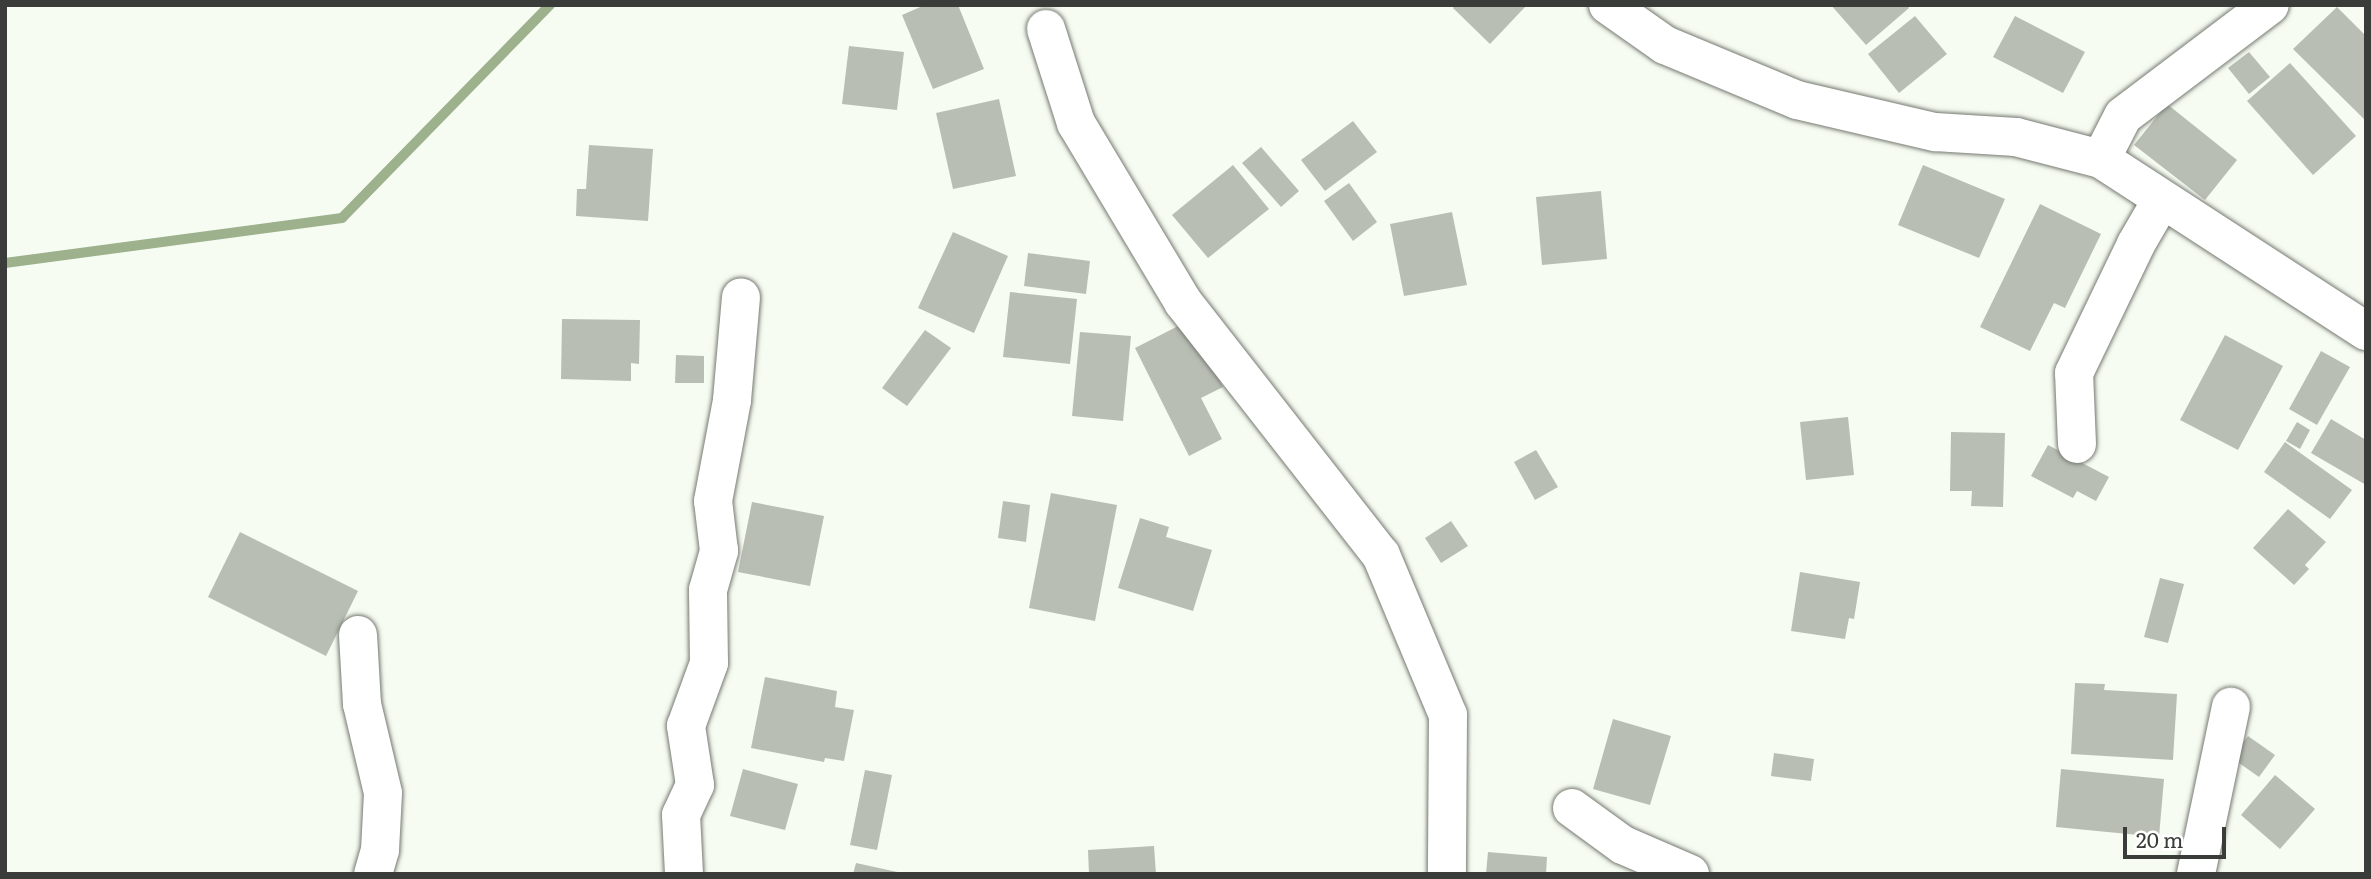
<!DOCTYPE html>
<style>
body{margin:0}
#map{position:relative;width:2371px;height:879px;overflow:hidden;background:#f7fcf3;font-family:Literata,serif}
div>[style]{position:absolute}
.stream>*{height:10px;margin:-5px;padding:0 5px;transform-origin:5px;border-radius:5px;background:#9cb18c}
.building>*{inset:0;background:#b9beb5}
.roads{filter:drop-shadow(0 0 2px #757a71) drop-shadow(0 0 2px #757a71)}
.minor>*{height:38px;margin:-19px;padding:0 19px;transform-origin:19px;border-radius:19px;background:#fff}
span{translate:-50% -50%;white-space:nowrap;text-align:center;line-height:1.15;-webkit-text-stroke:5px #fff;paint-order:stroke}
.frame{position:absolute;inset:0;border:7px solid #393c38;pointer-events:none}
.scale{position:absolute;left:2123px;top:827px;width:103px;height:32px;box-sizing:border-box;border:4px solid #393c38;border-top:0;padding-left:9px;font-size:21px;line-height:24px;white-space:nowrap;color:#393c38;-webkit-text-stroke:5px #fff;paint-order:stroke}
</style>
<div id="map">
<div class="stream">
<div style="left:5px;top:263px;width:340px;rotate:-7.6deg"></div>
<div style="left:342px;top:218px;width:298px;rotate:-45.7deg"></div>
</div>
<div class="building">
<div style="clip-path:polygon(925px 5px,958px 5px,984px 69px,933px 89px,902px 15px)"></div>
<div style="clip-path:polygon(1455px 5px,1527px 5px,1490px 44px,1453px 8px)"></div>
<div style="clip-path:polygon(1831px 5px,1907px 5px,1909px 8px,1866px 45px)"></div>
<div style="clip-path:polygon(2337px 7px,2366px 36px,2366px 121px,2293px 49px)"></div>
<div style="clip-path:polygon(1915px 16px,1947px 54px,1899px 93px,1868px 54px)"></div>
<div style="clip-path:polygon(2015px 16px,2085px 52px,2063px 93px,1993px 57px)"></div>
<div style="clip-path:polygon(849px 46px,904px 52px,897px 110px,842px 104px)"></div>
<div style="clip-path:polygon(2249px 52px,2270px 77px,2249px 94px,2228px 68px)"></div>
<div style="clip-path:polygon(2290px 63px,2356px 136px,2313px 175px,2247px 101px)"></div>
<div style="clip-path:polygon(999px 99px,1016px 176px,953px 189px,936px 113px)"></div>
<div style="clip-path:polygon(2167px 104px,2237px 160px,2205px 200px,2134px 145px)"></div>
<div style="clip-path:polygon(1353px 121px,1377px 152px,1325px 191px,1301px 160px)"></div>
<div style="clip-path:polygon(589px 145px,653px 149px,648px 221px,576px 216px,577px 189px,586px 189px)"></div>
<div style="clip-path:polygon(1261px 147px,1299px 191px,1281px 207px,1242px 163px)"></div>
<div style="clip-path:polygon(1233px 165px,1269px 209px,1208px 258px,1172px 215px)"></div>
<div style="clip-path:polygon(1923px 165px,2005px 199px,1979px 258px,1898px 225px)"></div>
<div style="clip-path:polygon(1349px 183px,1377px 222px,1353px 241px,1324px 201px)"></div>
<div style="clip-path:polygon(1601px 191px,1607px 259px,1542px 265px,1536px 197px)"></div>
<div style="clip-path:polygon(2040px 204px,2101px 234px,2065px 308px,2054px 303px,2030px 351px,1980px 327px)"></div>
<div style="clip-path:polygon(1452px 212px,1467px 285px,1404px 296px,1390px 224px)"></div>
<div style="clip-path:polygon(953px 232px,1008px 256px,974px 333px,918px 308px)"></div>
<div style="clip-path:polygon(1028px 253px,1090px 261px,1086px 294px,1024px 286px)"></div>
<div style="clip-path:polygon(1010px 292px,1077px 299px,1070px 364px,1003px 357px)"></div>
<div style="clip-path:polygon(562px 319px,640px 320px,639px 364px,631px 363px,631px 381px,561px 379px)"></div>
<div style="clip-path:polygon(1190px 320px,1223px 387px,1201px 398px,1222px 439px,1189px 456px,1135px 348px)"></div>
<div style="clip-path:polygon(925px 330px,951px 348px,907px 406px,882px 388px)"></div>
<div style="clip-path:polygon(1080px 332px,1131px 336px,1123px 421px,1072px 416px)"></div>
<div style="clip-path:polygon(2225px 335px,2283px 366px,2238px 450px,2180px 420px)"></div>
<div style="clip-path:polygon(2321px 351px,2350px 367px,2317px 425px,2289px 409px)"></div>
<div style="clip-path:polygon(676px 355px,704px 356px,704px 383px,675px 383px)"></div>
<div style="clip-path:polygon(1848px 417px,1854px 475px,1806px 480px,1800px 422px)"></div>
<div style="clip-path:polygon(2331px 419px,2366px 440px,2366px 485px,2311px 453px)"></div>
<div style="clip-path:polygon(2297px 422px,2310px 430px,2300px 449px,2286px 441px)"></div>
<div style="clip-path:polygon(1951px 432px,2005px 433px,2003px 507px,1971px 506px,1972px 491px,1950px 491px)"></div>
<div style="clip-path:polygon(2285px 442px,2352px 490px,2330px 519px,2264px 472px)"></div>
<div style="clip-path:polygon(2048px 445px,2109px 477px,2096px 501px,2077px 491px,2073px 498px,2031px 476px)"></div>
<div style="clip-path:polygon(1536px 450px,1558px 487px,1535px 500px,1514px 462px)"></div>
<div style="clip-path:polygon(1051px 493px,1117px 505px,1095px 621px,1029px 608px)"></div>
<div style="clip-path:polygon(1003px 501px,1030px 505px,1026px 542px,998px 538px)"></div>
<div style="clip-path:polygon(752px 502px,824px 516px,810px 586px,738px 572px)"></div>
<div style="clip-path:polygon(2288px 509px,2326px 542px,2305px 565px,2309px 569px,2294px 585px,2253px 548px)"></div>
<div style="clip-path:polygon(1140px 518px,1169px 527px,1166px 537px,1212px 550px,1193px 611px,1118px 588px)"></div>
<div style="clip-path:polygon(1451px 521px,1468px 546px,1441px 563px,1425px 538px)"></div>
<div style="clip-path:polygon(240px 532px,358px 591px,326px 656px,208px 597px)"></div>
<div style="clip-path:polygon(1800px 572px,1860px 582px,1854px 619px,1849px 618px,1845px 639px,1791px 631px)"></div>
<div style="clip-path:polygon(2160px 578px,2184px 584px,2168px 643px,2144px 637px)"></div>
<div style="clip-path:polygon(765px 677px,837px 691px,835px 707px,854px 710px,844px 761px,825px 758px,824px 762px,751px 748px)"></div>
<div style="clip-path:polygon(2075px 683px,2105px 684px,2104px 690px,2177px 694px,2173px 760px,2071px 754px)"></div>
<div style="clip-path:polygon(1613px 719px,1671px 736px,1650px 805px,1593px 789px)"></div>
<div style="clip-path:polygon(2248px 736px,2275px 755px,2259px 777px,2232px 758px)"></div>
<div style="clip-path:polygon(1774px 753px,1814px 759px,1811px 781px,1771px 776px)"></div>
<div style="clip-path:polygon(743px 769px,798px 784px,785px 830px,730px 816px)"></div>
<div style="clip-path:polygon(2061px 769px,2164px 779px,2159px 837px,2056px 827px)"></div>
<div style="clip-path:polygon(865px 770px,892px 775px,877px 850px,850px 845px)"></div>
<div style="clip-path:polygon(2275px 775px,2315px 809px,2280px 849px,2241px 815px)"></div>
<div style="clip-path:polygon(1154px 846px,1156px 874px,1089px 874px,1088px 850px)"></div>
<div style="clip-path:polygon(1488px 852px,1547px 857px,1546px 874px,1486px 874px)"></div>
<div style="clip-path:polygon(856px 863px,902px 873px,902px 874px,853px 874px)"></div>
</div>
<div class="roads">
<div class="minor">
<div style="left:1608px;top:5px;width:70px;rotate:35.1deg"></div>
<div style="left:1665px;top:45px;width:143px;rotate:22.6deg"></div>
<div style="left:1797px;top:100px;width:142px;rotate:13.1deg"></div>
<div style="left:1935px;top:132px;width:81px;rotate:3.5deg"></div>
<div style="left:2016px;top:137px;width:88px;rotate:14.5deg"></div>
<div style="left:2101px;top:159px;width:316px;rotate:33deg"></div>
<div style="left:1046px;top:29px;width:99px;rotate:72.3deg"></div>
<div style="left:1076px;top:123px;width:209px;rotate:59.1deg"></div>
<div style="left:1183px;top:302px;width:321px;rotate:52deg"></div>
<div style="left:1381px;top:555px;width:173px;rotate:67.3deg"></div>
<div style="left:1448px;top:715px;width:159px;rotate:90.4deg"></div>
<div style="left:2101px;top:159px;width:48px;rotate:-62.9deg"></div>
<div style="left:2123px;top:116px;width:184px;rotate:-37.1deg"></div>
<div style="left:2077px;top:444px;width:71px;rotate:-92.4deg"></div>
<div style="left:2074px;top:373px;width:143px;rotate:-64.3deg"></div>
<div style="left:2136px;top:244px;width:50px;rotate:-59.8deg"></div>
<div style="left:358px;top:635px;width:69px;rotate:86.7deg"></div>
<div style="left:362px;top:704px;width:91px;rotate:76.7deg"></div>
<div style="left:383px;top:793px;width:57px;rotate:93deg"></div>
<div style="left:380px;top:850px;width:25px;rotate:106deg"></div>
<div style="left:1572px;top:808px;width:63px;rotate:36deg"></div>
<div style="left:1623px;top:845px;width:73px;rotate:23.4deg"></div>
<div style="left:684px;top:874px;width:59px;rotate:-92.9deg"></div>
<div style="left:681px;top:815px;width:33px;rotate:-65deg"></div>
<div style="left:695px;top:785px;width:60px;rotate:-98.7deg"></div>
<div style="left:686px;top:726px;width:67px;rotate:-69.9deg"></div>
<div style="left:709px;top:663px;width:73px;rotate:-90.8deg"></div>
<div style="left:708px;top:590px;width:41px;rotate:-74.2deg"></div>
<div style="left:719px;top:551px;width:50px;rotate:-96.8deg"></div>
<div style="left:713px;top:501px;width:103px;rotate:-79.3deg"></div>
<div style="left:732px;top:400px;width:103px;rotate:-85deg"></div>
<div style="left:2196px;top:874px;width:171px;rotate:-78.2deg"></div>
</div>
</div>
<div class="frame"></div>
<div class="scale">20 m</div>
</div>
